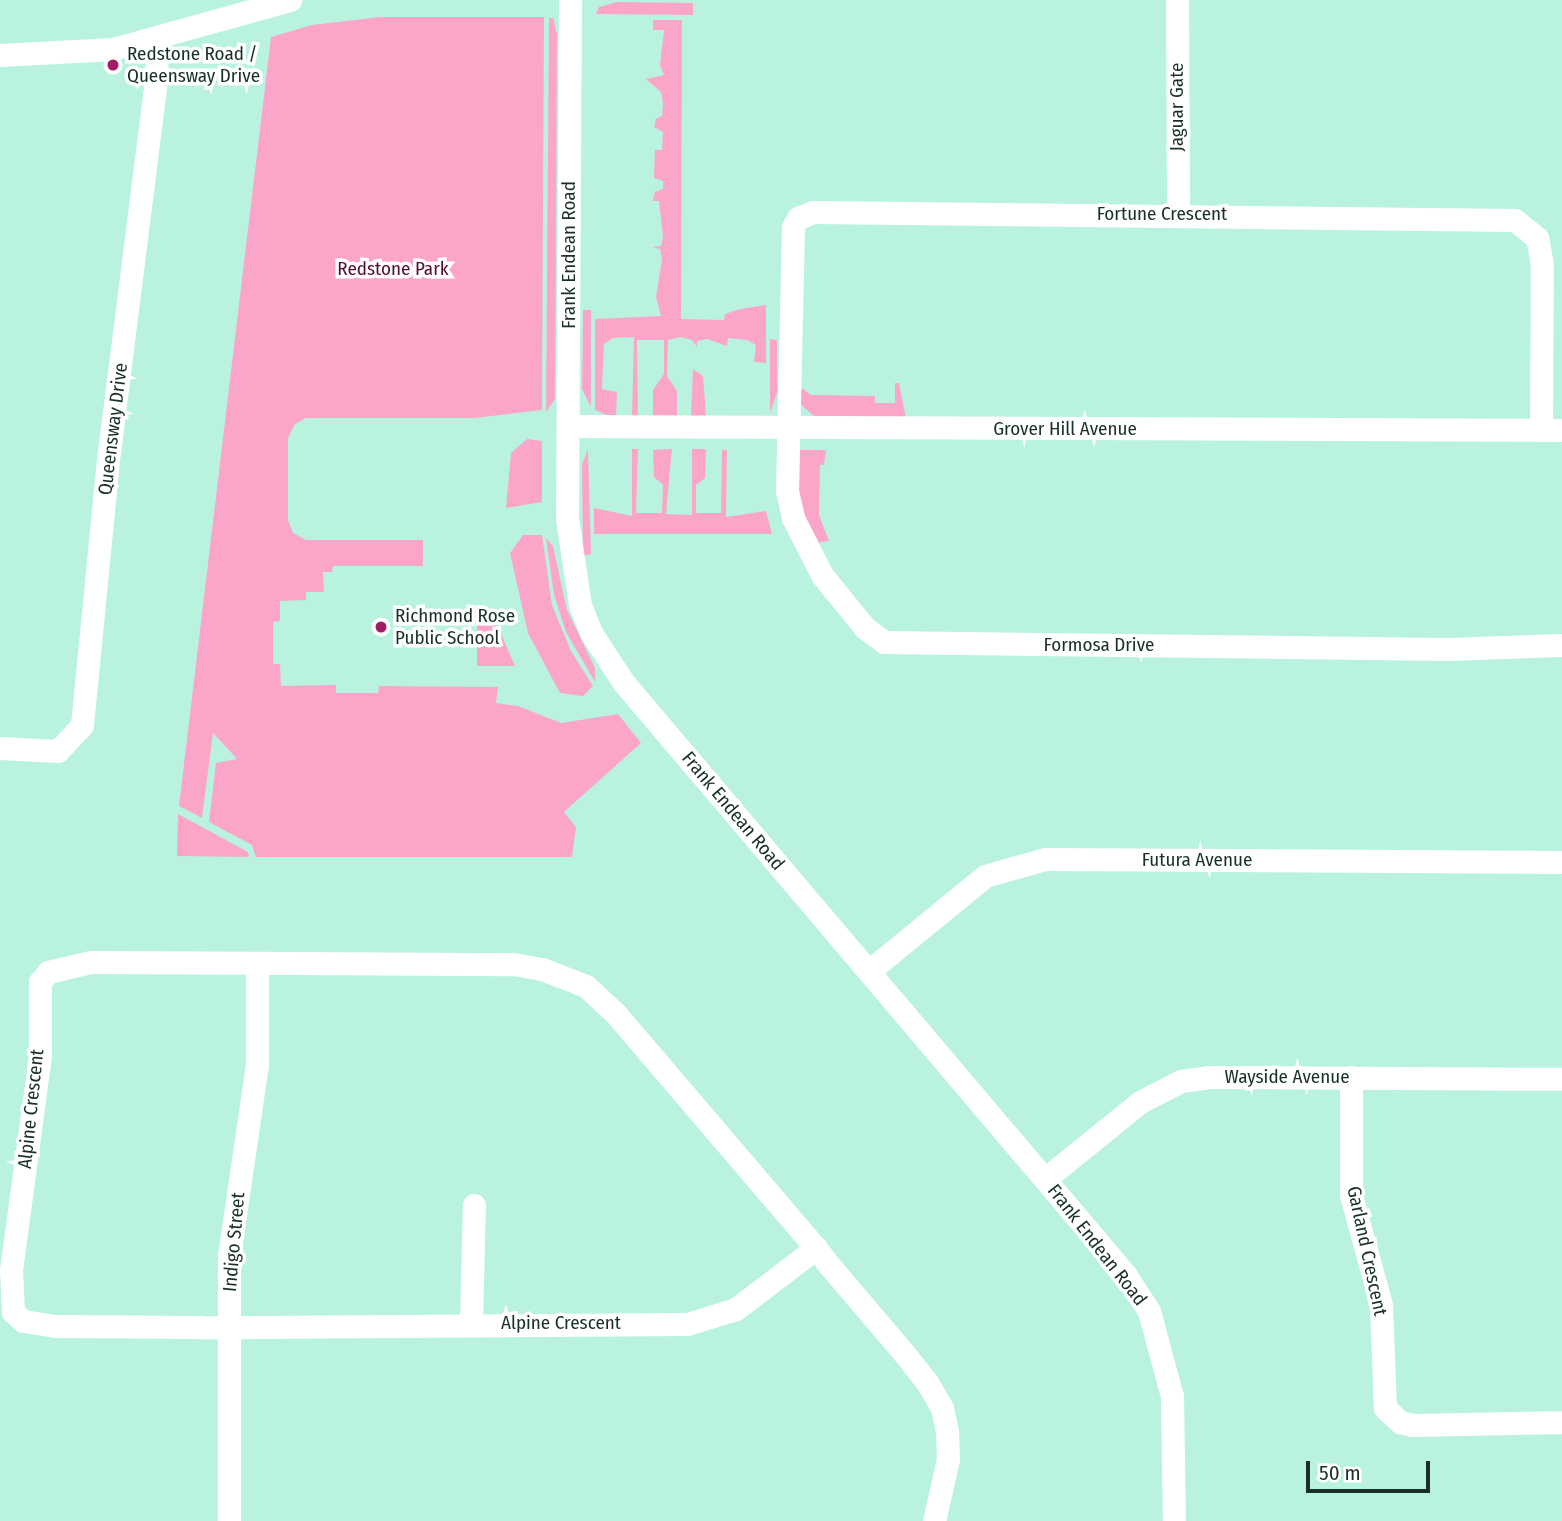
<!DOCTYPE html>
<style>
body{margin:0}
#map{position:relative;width:1562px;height:1521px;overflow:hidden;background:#b9f3e0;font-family:"Fira Sans Condensed",sans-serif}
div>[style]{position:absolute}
.green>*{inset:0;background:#fba6c9}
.minor>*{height:23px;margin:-11.5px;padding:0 11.5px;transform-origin:11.5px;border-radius:11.5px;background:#fff}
.dots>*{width:19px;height:19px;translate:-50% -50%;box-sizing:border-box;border:4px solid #fff;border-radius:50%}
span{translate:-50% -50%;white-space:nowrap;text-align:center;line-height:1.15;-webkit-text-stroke:7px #fff;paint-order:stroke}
.poi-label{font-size:19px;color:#193029}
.left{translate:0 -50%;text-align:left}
.street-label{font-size:19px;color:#193029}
.park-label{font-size:19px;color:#550d34}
.scale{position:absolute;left:1306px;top:1461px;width:124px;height:32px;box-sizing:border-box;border:4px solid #193029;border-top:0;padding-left:9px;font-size:21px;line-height:24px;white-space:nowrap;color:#193029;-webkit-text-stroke:5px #fff;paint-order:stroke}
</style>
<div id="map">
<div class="green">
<div style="clip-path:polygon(617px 2px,693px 3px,693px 15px,596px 14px,599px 7px)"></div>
<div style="clip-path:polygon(380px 17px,544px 17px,542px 410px,475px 418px,306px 418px,295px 424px,288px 438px,288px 520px,293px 533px,306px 540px,423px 540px,423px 566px,333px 566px,332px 572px,323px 572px,324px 592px,306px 592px,306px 600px,280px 601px,280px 621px,273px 622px,273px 664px,280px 664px,281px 686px,336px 685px,336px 693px,378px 693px,379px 686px,498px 687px,496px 703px,518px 706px,561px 723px,618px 714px,641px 743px,564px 812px,576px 827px,572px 857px,256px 857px,252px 845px,209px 822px,216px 763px,237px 759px,213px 733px,202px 818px,179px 806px,271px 37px,312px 25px)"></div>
<div style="clip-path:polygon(549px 18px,553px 18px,557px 34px,555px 399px,546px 412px)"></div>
<div style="clip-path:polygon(653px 20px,682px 20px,681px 319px,724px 320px,725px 314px,740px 309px,766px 305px,766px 363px,754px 362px,756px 345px,747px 340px,728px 338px,727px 346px,707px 339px,697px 341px,697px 347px,692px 340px,681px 337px,668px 340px,667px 376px,677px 391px,677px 416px,653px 416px,653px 390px,664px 374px,664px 340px,637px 340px,638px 416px,632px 416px,634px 337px,613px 338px,604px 344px,602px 389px,617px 392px,616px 416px,607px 415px,595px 410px,595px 319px,661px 316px,656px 297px,662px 259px,660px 249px,652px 247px,661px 246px,663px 237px,659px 201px,653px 201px,655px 192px,663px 189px,663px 181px,654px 178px,655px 150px,662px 150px,663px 132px,654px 127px,656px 119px,662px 116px,663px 104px,661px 92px,646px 79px,664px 75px,660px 65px,664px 30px,653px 30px)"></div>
<div style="clip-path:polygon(583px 310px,591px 310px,591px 407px,582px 389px)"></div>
<div style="clip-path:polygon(770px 339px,777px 340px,777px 393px,770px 413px)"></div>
<div style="clip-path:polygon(693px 369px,703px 376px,706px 416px,691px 416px)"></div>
<div style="clip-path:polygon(895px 383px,899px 383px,906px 418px,814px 416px,799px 403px,802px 388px,811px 395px,875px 396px,875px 403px,895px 403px)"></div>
<div style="clip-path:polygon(527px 439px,542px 441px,542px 502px,506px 508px,511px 453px)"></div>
<div style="clip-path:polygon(588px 449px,591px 554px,583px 556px,582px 465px)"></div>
<div style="clip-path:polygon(632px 449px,638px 449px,636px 513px,662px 513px,663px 485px,654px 477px,653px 450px,672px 449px,666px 514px,692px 515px,692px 449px,706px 449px,705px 478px,696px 485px,696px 513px,721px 513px,722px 450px,727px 450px,726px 517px,766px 511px,772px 534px,594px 534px,594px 508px,632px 516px)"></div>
<div style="clip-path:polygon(800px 450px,826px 450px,824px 465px,820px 465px,819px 515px,829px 541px,814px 543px,806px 522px,799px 492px)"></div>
<div style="clip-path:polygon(523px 535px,542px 535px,552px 605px,571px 651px,593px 686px,583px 696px,560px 693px,528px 633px,510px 553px)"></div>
<div style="clip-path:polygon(546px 538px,553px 546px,567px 610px,595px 668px,595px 682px,566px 632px,554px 595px)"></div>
<div style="clip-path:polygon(477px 621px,490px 621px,499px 629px,515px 666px,477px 666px)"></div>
<div style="clip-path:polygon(178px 814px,248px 852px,249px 857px,177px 856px)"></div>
</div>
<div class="minor">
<div style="left:570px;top:0;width:518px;rotate:90.33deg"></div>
<div style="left:567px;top:518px;width:88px;rotate:81.5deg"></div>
<div style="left:580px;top:605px;width:31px;rotate:68deg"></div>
<div style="left:592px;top:634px;width:59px;rotate:56.9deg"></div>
<div style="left:624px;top:683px;width:775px;rotate:49.71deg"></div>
<div style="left:1125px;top:1274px;width:44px;rotate:57deg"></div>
<div style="left:1149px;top:1311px;width:88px;rotate:74.9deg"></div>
<div style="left:1172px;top:1396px;width:125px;rotate:89.1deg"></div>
<div style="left:1177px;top:0;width:214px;rotate:89.7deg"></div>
<div style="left:0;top:55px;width:113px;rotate:-3deg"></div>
<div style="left:113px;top:49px;width:184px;rotate:-15.5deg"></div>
<div style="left:569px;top:426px;width:993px;rotate:0.23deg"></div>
<div style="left:1541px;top:430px;width:165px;rotate:-89.7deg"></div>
<div style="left:1542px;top:265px;width:27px;rotate:-100deg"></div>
<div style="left:1537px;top:238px;width:28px;rotate:-141deg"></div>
<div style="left:1515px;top:220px;width:702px;rotate:-179.35deg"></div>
<div style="left:813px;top:212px;width:16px;rotate:158deg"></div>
<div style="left:798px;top:218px;width:10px;rotate:119deg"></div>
<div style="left:793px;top:227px;width:264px;rotate:91.3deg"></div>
<div style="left:787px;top:491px;width:28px;rotate:77deg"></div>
<div style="left:793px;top:518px;width:64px;rotate:63deg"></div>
<div style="left:822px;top:575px;width:68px;rotate:50.9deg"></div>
<div style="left:865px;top:628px;width:24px;rotate:36deg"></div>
<div style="left:884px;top:642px;width:563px;rotate:0.71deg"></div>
<div style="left:1447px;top:649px;width:115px;rotate:-2deg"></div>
<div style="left:0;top:748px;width:58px;rotate:3deg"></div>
<div style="left:58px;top:751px;width:35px;rotate:-47deg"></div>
<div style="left:82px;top:725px;width:274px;rotate:-84.4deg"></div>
<div style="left:109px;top:452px;width:382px;rotate:-82.8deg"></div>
<div style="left:157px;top:73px;width:32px;rotate:-94deg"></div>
<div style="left:869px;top:971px;width:150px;rotate:-39.3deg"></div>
<div style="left:985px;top:876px;width:62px;rotate:-15.8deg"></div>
<div style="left:1045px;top:859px;width:517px;rotate:0.33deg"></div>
<div style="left:1351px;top:1077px;width:118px;rotate:90deg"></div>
<div style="left:1351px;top:1195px;width:114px;rotate:74.7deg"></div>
<div style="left:1381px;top:1305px;width:103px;rotate:87.8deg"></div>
<div style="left:1385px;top:1408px;width:21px;rotate:43deg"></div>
<div style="left:1400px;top:1422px;width:12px;rotate:14deg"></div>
<div style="left:1412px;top:1425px;width:150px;rotate:-1.1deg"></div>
<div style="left:1045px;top:1179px;width:122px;rotate:-39deg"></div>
<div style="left:1140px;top:1102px;width:46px;rotate:-27.1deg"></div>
<div style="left:1181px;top:1081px;width:27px;rotate:-8deg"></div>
<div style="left:1208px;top:1077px;width:354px;rotate:0.3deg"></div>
<div style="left:816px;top:1248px;width:101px;rotate:142.7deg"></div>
<div style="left:736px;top:1309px;width:51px;rotate:163deg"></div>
<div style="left:687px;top:1324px;width:487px;rotate:179.6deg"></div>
<div style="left:200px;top:1327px;width:145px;rotate:-179.6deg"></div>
<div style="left:55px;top:1326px;width:32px;rotate:-171deg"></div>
<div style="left:23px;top:1321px;width:13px;rotate:-138deg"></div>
<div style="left:13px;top:1312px;width:42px;rotate:-92.7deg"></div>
<div style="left:11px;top:1270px;width:217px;rotate:-82.3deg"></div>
<div style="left:40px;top:1055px;width:73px;rotate:-90deg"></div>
<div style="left:40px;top:982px;width:13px;rotate:-51deg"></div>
<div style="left:48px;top:972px;width:44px;rotate:-13.1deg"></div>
<div style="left:91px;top:962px;width:422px;rotate:0.3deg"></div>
<div style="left:513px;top:964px;width:29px;rotate:10deg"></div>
<div style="left:542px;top:969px;width:47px;rotate:21.1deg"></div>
<div style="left:586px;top:986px;width:41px;rotate:43deg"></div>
<div style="left:616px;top:1014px;width:308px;rotate:49.5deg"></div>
<div style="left:816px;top:1248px;width:21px;rotate:53deg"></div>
<div style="left:829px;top:1265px;width:116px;rotate:49.6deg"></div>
<div style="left:904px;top:1353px;width:37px;rotate:52deg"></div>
<div style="left:927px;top:1382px;width:30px;rotate:60deg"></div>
<div style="left:942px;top:1408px;width:25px;rotate:78deg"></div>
<div style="left:947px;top:1432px;width:27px;rotate:88deg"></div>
<div style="left:948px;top:1459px;width:64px;rotate:102.7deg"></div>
<div style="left:471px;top:1324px;width:119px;rotate:-88.6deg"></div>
<div style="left:229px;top:1521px;width:265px;rotate:-90deg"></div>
<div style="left:229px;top:1256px;width:195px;rotate:-81.7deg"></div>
<div style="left:257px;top:1063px;width:99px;rotate:-90deg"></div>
</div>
<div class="dots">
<div style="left:113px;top:65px;background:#a31b65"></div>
<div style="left:381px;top:627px;background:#a31b65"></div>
</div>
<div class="poi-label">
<span class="left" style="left:127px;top:65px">Redstone Road /<br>Queensway Drive</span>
<span class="left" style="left:395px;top:627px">Richmond Rose<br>Public School</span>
</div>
<div class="street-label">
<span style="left:1177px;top:107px;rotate:-90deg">Jaguar Gate</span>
<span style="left:1162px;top:214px">Fortune Crescent</span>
<span style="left:569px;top:255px;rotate:-90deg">Frank Endean Road</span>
<span style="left:113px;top:429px;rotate:-83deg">Queensway Drive</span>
<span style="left:1065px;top:429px">Grover Hill Avenue</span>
<span style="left:1099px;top:645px">Formosa Drive</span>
<span style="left:733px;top:811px;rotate:50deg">Frank Endean Road</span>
<span style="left:1197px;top:860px">Futura Avenue</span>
<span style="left:1287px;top:1077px">Wayside Avenue</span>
<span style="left:31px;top:1109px;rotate:-84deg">Alpine Crescent</span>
<span style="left:234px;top:1242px;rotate:-85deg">Indigo Street</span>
<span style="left:1097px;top:1245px;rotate:52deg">Frank Endean Road</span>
<span style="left:1367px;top:1251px;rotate:78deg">Garland Crescent</span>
<span style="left:561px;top:1323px">Alpine Crescent</span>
</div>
<div class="park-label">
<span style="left:393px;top:269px">Redstone Park</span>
</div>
<div class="scale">50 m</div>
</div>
